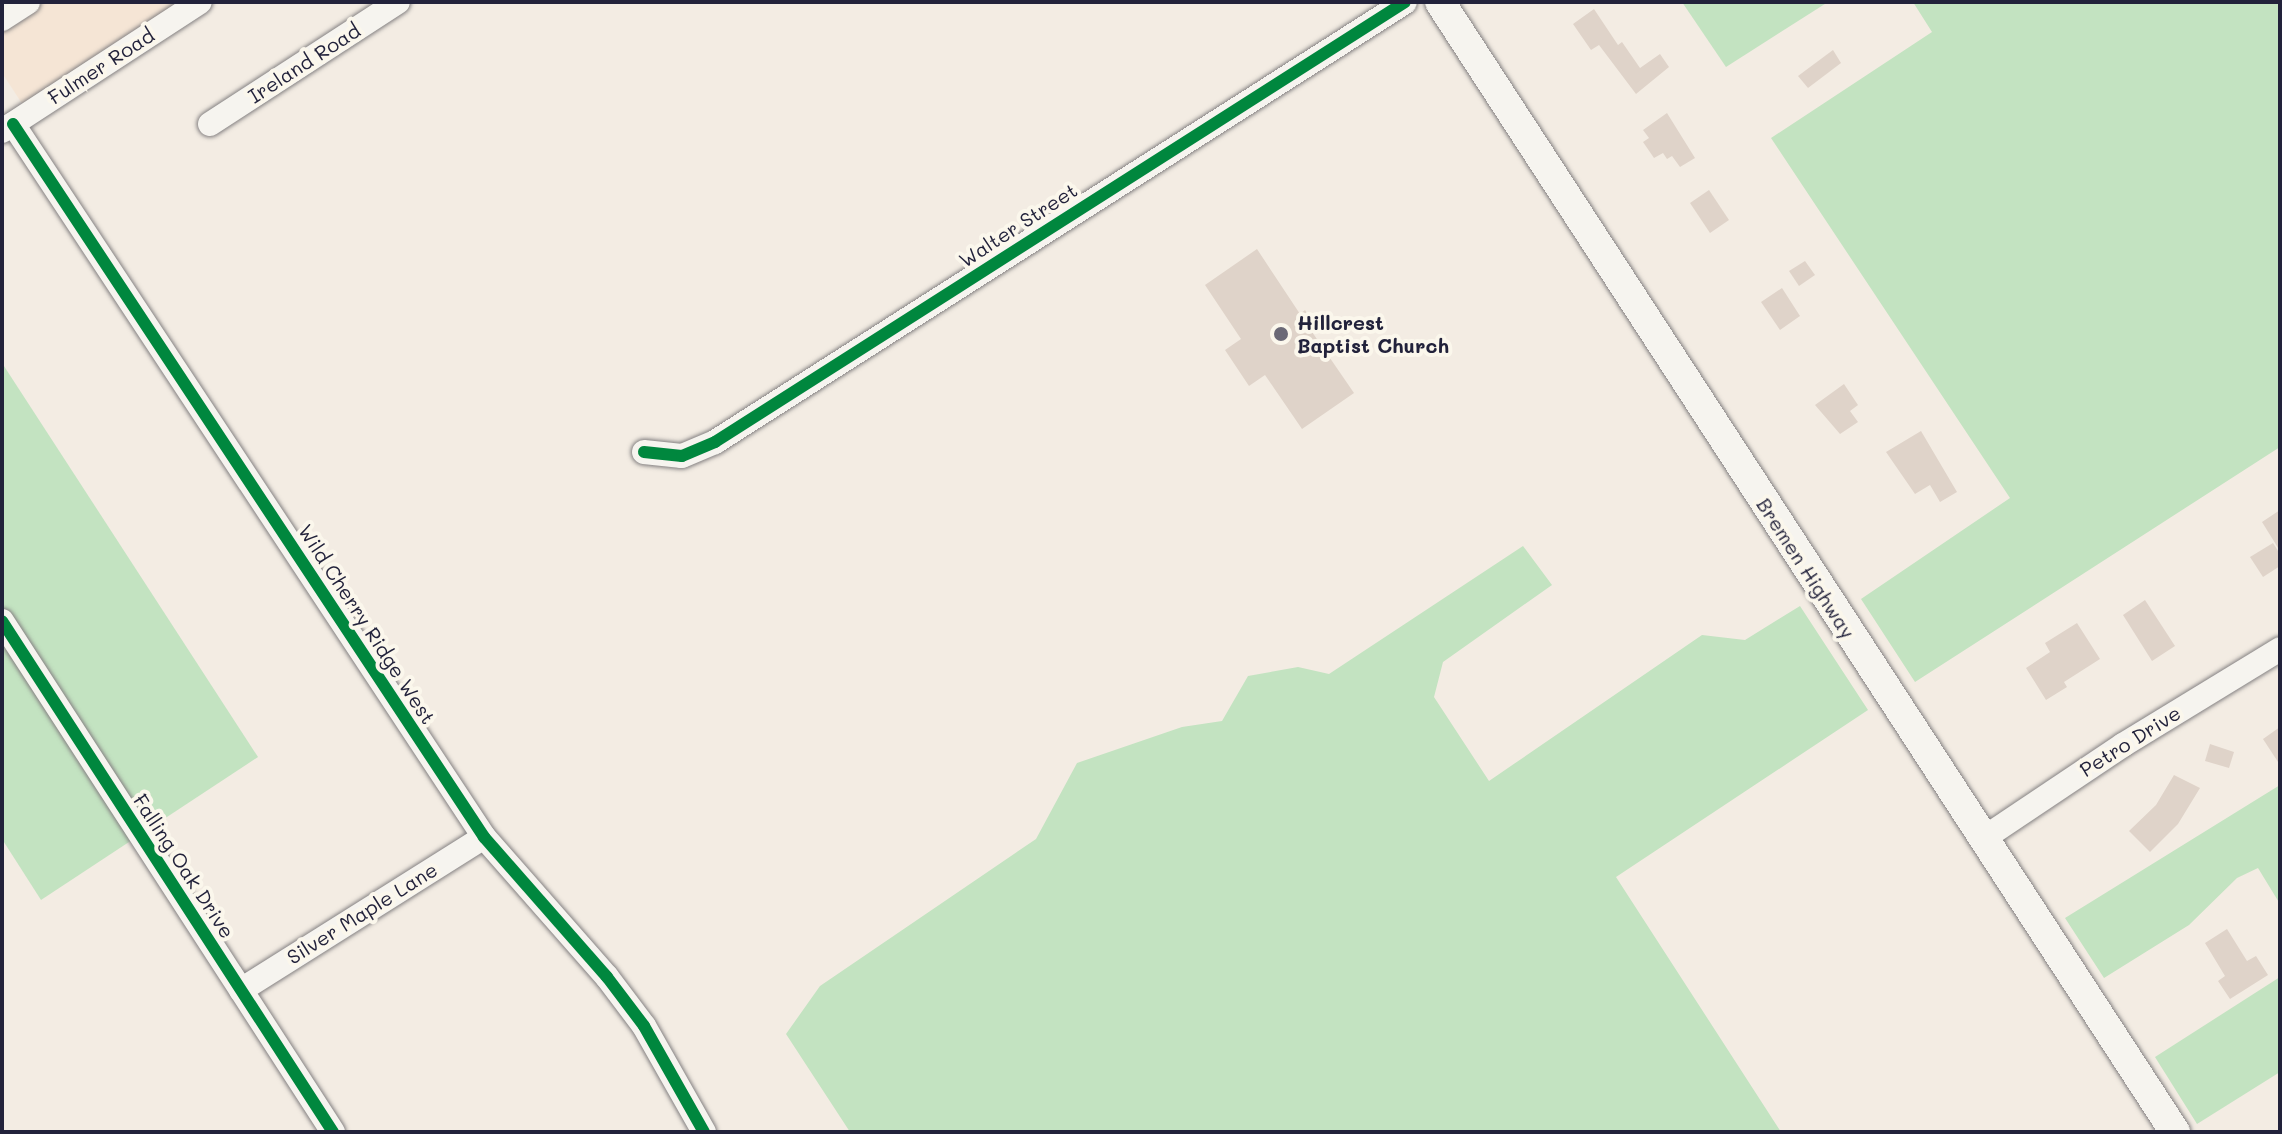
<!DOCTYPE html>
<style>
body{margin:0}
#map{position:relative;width:2282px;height:1134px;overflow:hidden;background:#f3ece3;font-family:Mali,sans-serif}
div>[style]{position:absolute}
.built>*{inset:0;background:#f5e5d5}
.green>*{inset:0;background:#c3e3c1}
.building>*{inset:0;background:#dfd3c9}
.roads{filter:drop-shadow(0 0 2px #848182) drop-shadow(0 0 2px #848182)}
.minor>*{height:24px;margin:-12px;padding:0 12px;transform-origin:12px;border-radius:12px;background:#f6f4ef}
.major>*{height:30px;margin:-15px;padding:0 15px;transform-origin:15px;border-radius:15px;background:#f6f4ef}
.cycleway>*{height:12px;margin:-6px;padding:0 6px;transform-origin:6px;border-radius:6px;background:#00873e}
.dots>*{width:22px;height:22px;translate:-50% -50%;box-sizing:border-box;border:4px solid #fbf7ec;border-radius:50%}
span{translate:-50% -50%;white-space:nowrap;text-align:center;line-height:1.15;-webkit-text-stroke:8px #fbf7ec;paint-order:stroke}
.street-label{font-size:20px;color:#22223b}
.poi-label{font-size:20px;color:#22223b;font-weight:700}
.left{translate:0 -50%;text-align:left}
.frame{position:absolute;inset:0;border:4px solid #22223b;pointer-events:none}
</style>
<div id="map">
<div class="built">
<div style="clip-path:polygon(2px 2px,180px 2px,23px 105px,2px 73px)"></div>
</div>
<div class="green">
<div style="clip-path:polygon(1682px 2px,1828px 2px,1726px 67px)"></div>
<div style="clip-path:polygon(1913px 2px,2280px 2px,2280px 447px,1915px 682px,1861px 599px,2010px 498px,1771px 138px,1932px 32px)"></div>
<div style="clip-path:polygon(2px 363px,258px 757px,41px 900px,2px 839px)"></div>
<div style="clip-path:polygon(1523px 546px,1552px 585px,1443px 662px,1434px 697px,1489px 781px,1702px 635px,1745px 640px,1800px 606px,1868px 710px,1616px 877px,1781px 1132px,850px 1132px,786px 1034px,820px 986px,1036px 839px,1077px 763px,1182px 727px,1222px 721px,1248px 676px,1298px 667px,1329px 674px)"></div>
<div style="clip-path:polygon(2280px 785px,2280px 904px,2258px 868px,2237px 878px,2189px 925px,2104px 978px,2065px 918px)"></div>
<div style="clip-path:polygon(2280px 977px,2280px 1072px,2197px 1124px,2155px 1057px)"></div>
</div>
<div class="building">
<div style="clip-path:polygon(1594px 9px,1618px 45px,1622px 42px,1640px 68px,1660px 54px,1669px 67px,1636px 94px,1599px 45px,1591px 50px,1573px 24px)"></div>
<div style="clip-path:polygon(1833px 50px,1841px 63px,1808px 88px,1798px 76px)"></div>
<div style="clip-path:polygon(1667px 113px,1695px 158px,1680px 167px,1672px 156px,1667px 159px,1663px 153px,1654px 158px,1643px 142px,1649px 138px,1643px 130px)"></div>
<div style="clip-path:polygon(1709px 190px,1729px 220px,1710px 233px,1690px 203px)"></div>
<div style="clip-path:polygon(1257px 249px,1300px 314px,1305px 310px,1315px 325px,1310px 329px,1354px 393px,1302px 429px,1265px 375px,1249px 386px,1225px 350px,1241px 339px,1205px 285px)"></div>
<div style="clip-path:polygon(1805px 261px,1815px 275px,1799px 286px,1789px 271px)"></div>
<div style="clip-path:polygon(1782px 288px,1800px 316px,1780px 330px,1761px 302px)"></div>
<div style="clip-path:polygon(1844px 384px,1858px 405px,1850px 411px,1858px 422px,1840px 434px,1815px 405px)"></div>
<div style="clip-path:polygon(1921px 431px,1957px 492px,1940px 502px,1930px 485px,1915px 494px,1886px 452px)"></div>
<div style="clip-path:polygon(2280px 510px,2280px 551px,2262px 522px)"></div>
<div style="clip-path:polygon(2273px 543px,2280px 554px,2280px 566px,2263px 577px,2250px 557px)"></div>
<div style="clip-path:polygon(2145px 600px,2175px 646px,2152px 661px,2123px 615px)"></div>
<div style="clip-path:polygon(2077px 623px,2100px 659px,2064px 682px,2067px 687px,2046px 700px,2026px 668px,2050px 652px,2045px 643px)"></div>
<div style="clip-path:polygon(2280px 727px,2280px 765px,2263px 739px)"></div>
<div style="clip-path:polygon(2210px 744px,2234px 752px,2229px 768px,2205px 761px)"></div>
<div style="clip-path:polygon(2174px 775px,2200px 788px,2178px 824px,2150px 852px,2129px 831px,2156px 805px)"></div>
<div style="clip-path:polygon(2227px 929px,2247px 961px,2256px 956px,2268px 975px,2230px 999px,2218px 981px,2225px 976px,2205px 943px)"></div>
</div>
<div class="roads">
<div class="minor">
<div style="left:2px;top:19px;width:31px;rotate:-33deg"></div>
<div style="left:13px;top:124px;width:855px;rotate:56.55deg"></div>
<div style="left:484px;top:837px;width:186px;rotate:48.7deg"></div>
<div style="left:607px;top:977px;width:61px;rotate:52.9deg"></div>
<div style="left:644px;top:1026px;width:122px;rotate:60.5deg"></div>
<div style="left:210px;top:124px;width:224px;rotate:-33deg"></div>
<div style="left:2px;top:131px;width:236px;rotate:-33.1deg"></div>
<div style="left:644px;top:452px;width:38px;rotate:6deg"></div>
<div style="left:682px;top:456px;width:36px;rotate:-23deg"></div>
<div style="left:715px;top:442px;width:818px;rotate:-32.52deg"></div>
<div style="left:2px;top:621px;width:609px;rotate:57.07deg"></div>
<div style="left:1984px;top:838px;width:167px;rotate:-33.8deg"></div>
<div style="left:2123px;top:745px;width:184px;rotate:-31.4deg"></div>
<div style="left:241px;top:990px;width:287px;rotate:-32.2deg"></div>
</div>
<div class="major">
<div style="left:1440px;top:2px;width:1348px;rotate:56.96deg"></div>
</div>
</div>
<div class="cycleway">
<div style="left:13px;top:124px;width:855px;rotate:56.55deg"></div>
<div style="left:484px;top:837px;width:186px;rotate:48.7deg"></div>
<div style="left:607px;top:977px;width:61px;rotate:52.9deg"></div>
<div style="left:644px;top:1026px;width:122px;rotate:60.5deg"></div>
<div style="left:644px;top:452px;width:38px;rotate:6deg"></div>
<div style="left:682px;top:456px;width:36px;rotate:-23deg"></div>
<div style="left:715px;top:442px;width:818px;rotate:-32.52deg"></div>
<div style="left:2px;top:621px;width:609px;rotate:57.07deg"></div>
</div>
<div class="dots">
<div style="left:1281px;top:334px;background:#6b6976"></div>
</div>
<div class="street-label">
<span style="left:304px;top:63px;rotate:-33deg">Ireland Road</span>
<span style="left:101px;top:66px;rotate:-33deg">Fulmer Road</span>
<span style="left:1018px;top:225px;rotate:-33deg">Walter Street</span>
<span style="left:1806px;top:568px;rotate:57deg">Bremen Highway</span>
<span style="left:367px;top:624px;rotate:57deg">Wild Cherry Ridge West</span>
<span style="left:2130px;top:741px;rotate:-32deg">Petro Drive</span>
<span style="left:184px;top:866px;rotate:57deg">Falling Oak Drive</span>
<span style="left:362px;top:913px;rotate:-32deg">Silver Maple Lane</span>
</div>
<div class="poi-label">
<span class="left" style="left:1297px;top:334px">Hillcrest<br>Baptist Church</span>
</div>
<div class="frame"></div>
</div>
